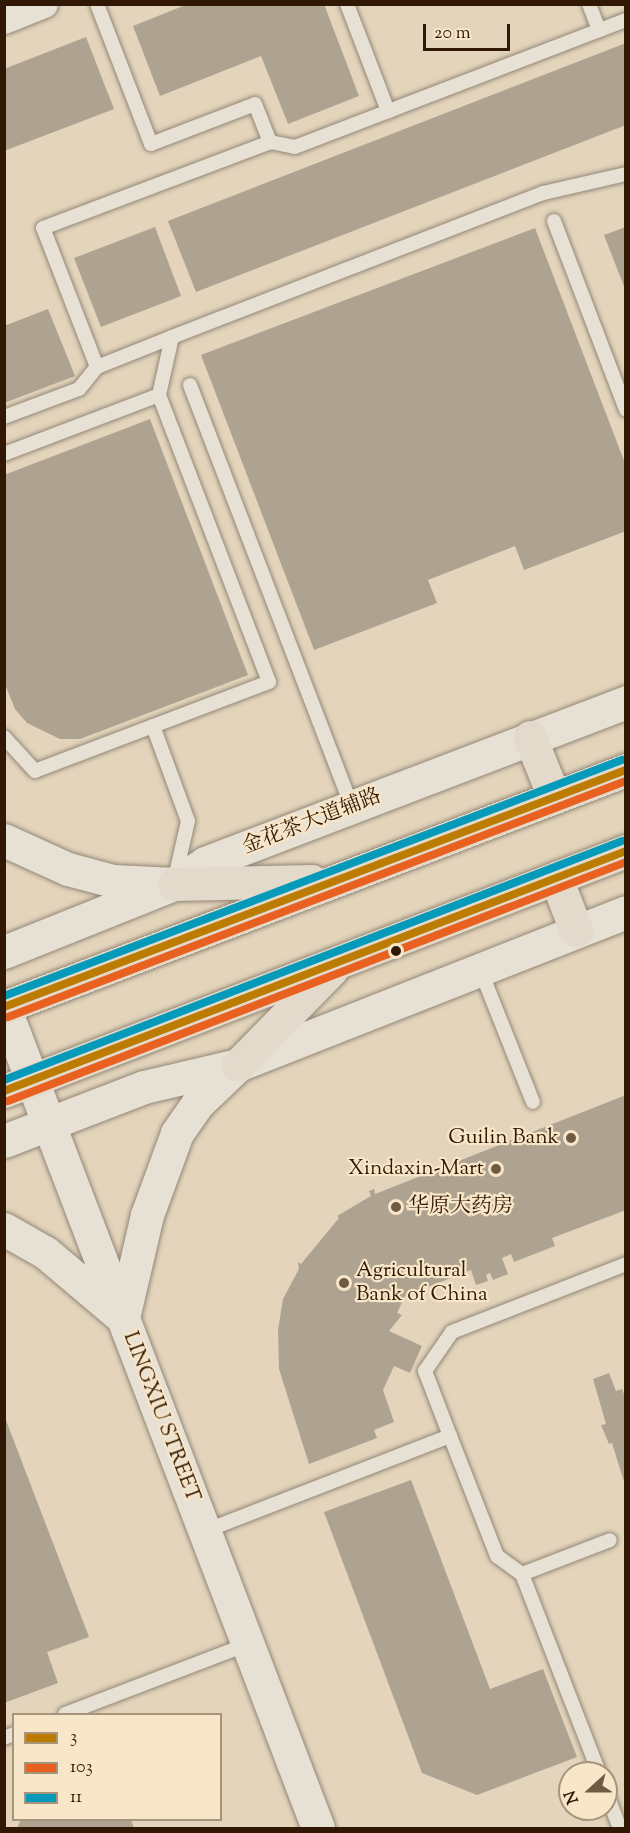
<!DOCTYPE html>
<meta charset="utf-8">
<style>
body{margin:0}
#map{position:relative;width:630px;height:1833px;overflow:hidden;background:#e3d4bb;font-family:"Sorts Mill Goudy","Noto Serif SC",serif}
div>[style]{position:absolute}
.building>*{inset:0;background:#aea291}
.roads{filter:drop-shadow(0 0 2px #938777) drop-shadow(0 0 2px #938777)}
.service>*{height:14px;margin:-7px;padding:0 7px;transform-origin:7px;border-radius:7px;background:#e7e0d4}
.minor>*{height:27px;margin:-13.5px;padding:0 13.5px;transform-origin:13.5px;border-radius:13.5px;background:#e7e0d4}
.tertiary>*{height:33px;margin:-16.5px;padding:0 16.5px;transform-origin:16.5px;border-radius:16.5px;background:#e7e0d4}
.secondary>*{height:33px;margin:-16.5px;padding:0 16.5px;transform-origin:16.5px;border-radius:16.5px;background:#e7e0d4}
.primary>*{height:33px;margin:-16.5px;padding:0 16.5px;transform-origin:16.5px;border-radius:16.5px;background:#e3dacc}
.bus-1>*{height:8px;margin:-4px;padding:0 4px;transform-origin:4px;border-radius:4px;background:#bc7b01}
.bus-2>*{height:8px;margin:-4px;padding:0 4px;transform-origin:4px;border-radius:4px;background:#e86120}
.bus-3>*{height:8px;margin:-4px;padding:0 4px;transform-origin:4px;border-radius:4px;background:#059aba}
.dots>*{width:16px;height:16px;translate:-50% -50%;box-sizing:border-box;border:3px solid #f8e6c8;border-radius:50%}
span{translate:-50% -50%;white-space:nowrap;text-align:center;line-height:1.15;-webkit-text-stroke:4.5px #f8e6c8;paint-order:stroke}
.street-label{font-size:21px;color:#311804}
.poi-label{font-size:21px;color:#311804}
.right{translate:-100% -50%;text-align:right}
.left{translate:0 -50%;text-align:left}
.frame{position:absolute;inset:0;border:6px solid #311804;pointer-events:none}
.legend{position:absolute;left:12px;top:1713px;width:210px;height:108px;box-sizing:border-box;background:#f8e6c8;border:2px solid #a8947a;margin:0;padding:8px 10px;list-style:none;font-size:18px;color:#311804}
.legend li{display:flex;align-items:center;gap:12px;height:30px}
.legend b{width:30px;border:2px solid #a8947a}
.north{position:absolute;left:558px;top:1761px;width:60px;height:60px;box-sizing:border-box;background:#f8e6c8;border:2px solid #a8947a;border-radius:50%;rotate:249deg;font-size:16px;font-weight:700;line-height:24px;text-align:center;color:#311804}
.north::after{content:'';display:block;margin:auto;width:21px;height:27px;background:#6f5a44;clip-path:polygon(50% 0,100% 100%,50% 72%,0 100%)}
.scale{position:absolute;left:423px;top:24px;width:87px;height:27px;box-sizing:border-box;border:3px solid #311804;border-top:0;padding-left:8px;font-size:18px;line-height:21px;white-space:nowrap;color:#311804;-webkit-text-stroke:4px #f8e6c8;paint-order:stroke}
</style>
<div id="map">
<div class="building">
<div style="clip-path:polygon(188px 4px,324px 4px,359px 96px,288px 124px,261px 56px,160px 96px,133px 26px)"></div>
<div style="clip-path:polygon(86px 37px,114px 109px,4px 151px,4px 69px)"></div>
<div style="clip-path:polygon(626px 43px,626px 125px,196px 292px,168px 221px)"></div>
<div style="clip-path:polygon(155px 227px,181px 296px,101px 327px,74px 258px)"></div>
<div style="clip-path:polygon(626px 227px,626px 289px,625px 289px,604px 235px)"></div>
<div style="clip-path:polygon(535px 228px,626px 466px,626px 531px,524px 570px,515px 546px,428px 580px,437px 603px,314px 650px,201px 355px)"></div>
<div style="clip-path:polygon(48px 309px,75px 376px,4px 403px,4px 326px)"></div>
<div style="clip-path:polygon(150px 419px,248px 675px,80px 739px,60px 739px,27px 723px,15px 709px,4px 682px,4px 475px)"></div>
<div style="clip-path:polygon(626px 1095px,626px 1210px,552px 1238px,555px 1246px,514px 1262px,511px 1254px,502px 1258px,508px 1274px,493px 1280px,490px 1273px,486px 1275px,488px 1281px,476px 1285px,471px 1270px,405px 1296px,397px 1313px,402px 1315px,389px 1331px,422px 1346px,410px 1373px,394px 1366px,383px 1390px,394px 1422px,374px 1430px,377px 1438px,309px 1464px,279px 1369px,278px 1330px,283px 1299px,299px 1269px,298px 1262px,301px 1264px,339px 1218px,337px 1216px,371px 1196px,369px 1191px,374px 1189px,375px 1194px)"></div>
<div style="clip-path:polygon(609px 1373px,616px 1391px,622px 1389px,626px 1399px,625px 1485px,612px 1443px,609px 1444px,601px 1425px,606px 1424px,593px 1379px)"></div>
<div style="clip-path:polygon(4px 1415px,89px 1637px,47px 1652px,58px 1683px,4px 1703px)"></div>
<div style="clip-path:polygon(411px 1480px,490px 1689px,543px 1669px,577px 1757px,477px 1795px,422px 1773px,324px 1512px)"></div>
<div style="clip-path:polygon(21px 1820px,131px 1820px,134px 1828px,17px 1828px)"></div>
</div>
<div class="roads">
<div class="service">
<div style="left:97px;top:4px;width:150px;rotate:68.9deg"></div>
<div style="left:151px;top:144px;width:111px;rotate:-21deg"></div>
<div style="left:255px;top:104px;width:41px;rotate:68.5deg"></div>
<div style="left:347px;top:4px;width:115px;rotate:69deg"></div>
<div style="left:589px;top:4px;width:28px;rotate:69deg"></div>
<div style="left:554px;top:221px;width:202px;rotate:69.1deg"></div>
<div style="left:97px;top:367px;width:149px;rotate:-111.2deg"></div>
<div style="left:43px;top:228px;width:243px;rotate:-20.7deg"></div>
<div style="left:270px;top:142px;width:25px;rotate:11deg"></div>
<div style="left:295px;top:147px;width:355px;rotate:-21deg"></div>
<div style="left:190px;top:385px;width:451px;rotate:69deg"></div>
<div style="left:159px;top:395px;width:59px;rotate:-77.4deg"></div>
<div style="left:4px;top:417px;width:80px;rotate:-20.5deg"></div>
<div style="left:79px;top:389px;width:28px;rotate:-51deg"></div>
<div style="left:97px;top:367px;width:81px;rotate:-21.8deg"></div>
<div style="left:172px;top:337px;width:398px;rotate:-21.2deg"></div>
<div style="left:543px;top:193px;width:85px;rotate:-12.9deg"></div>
<div style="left:4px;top:454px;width:166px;rotate:-20.8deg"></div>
<div style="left:159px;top:395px;width:307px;rotate:69deg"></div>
<div style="left:269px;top:682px;width:250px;rotate:159.2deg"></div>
<div style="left:35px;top:771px;width:46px;rotate:-132.4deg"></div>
<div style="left:153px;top:726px;width:101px;rotate:69.8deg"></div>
<div style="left:188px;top:821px;width:58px;rotate:102.8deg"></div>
<div style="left:480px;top:969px;width:143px;rotate:68.3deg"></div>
<div style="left:450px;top:1436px;width:70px;rotate:-111deg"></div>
<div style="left:425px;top:1371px;width:47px;rotate:-55.3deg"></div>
<div style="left:452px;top:1332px;width:187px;rotate:-21.3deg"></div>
<div style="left:205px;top:1531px;width:263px;rotate:-21.2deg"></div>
<div style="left:450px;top:1436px;width:129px;rotate:68.6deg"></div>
<div style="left:497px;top:1556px;width:31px;rotate:36deg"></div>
<div style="left:522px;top:1574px;width:94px;rotate:-21.1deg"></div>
<div style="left:522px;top:1574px;width:213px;rotate:68.8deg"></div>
<div style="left:65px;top:1714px;width:196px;rotate:-20.9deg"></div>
<div style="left:4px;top:1738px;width:11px;rotate:-22deg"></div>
<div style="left:606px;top:1792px;width:39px;rotate:69deg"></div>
</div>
<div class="minor">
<div style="left:4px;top:20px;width:43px;rotate:-21.8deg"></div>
</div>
<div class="tertiary">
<div style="left:4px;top:952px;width:183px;rotate:-21.8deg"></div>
<div style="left:174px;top:884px;width:37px;rotate:-34deg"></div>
<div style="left:205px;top:863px;width:451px;rotate:-20.9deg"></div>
<div style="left:4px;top:1141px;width:150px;rotate:-21.1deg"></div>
<div style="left:144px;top:1087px;width:97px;rotate:-13.2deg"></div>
<div style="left:238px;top:1065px;width:417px;rotate:-21.5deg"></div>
</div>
<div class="secondary">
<div style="left:4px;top:840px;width:70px;rotate:24.4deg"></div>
<div style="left:68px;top:869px;width:47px;rotate:14.9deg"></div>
<div style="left:113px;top:881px;width:61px;rotate:2.8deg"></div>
<div style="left:4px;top:1007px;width:879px;rotate:69.07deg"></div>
<div style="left:4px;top:1229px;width:48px;rotate:29.7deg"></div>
<div style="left:46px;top:1253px;width:99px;rotate:40.1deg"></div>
<div style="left:123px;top:1318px;width:106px;rotate:-76.9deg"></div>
<div style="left:147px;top:1215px;width:87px;rotate:-69.9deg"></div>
<div style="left:177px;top:1133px;width:35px;rotate:-55deg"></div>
<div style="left:197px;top:1104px;width:57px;rotate:-43.6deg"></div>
</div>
<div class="primary">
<div style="left:530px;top:737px;width:65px;rotate:68.2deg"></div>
<div style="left:556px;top:878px;width:56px;rotate:69deg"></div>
<div style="left:174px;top:884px;width:138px;rotate:-1.2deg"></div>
<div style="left:4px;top:1007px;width:666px;rotate:-20.86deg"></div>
<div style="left:238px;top:1065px;width:133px;rotate:-45.6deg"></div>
<div style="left:4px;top:1091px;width:667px;rotate:-21.1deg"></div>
</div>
</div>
<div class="bus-1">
<div style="left:4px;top:1007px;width:666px;rotate:-20.86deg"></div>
<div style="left:4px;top:1091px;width:667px;rotate:-21.1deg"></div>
</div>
<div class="bus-2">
<div style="left:8px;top:1017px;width:662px;rotate:-20.9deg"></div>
<div style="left:8px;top:1101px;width:663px;rotate:-21.14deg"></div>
</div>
<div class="bus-3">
<div style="left:4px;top:996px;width:662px;rotate:-20.9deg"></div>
<div style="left:4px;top:1080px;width:663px;rotate:-21.14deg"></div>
</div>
<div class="dots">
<div style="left:396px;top:951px;background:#311804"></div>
<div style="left:571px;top:1138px;background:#6f5a44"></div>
<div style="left:496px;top:1169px;background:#6f5a44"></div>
<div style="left:396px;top:1207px;background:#6f5a44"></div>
<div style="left:344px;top:1283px;background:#6f5a44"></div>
</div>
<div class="street-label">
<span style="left:312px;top:822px;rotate:-21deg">金花茶大道辅路</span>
<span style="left:161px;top:1417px;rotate:69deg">LINGXIU STREET</span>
</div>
<div class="poi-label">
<span class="right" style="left:559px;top:1138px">Guilin Bank</span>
<span class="right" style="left:484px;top:1169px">Xindaxin-Mart</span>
<span class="left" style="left:408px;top:1207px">华原大药房</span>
<span class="left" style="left:356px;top:1283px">Agricultural<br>Bank of China</span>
</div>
<div class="frame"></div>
<ul class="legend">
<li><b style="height:8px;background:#bc7b01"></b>3</li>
<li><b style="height:8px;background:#e86120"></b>103</li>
<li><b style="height:8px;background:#059aba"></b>11</li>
</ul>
<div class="north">N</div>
<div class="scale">20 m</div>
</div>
